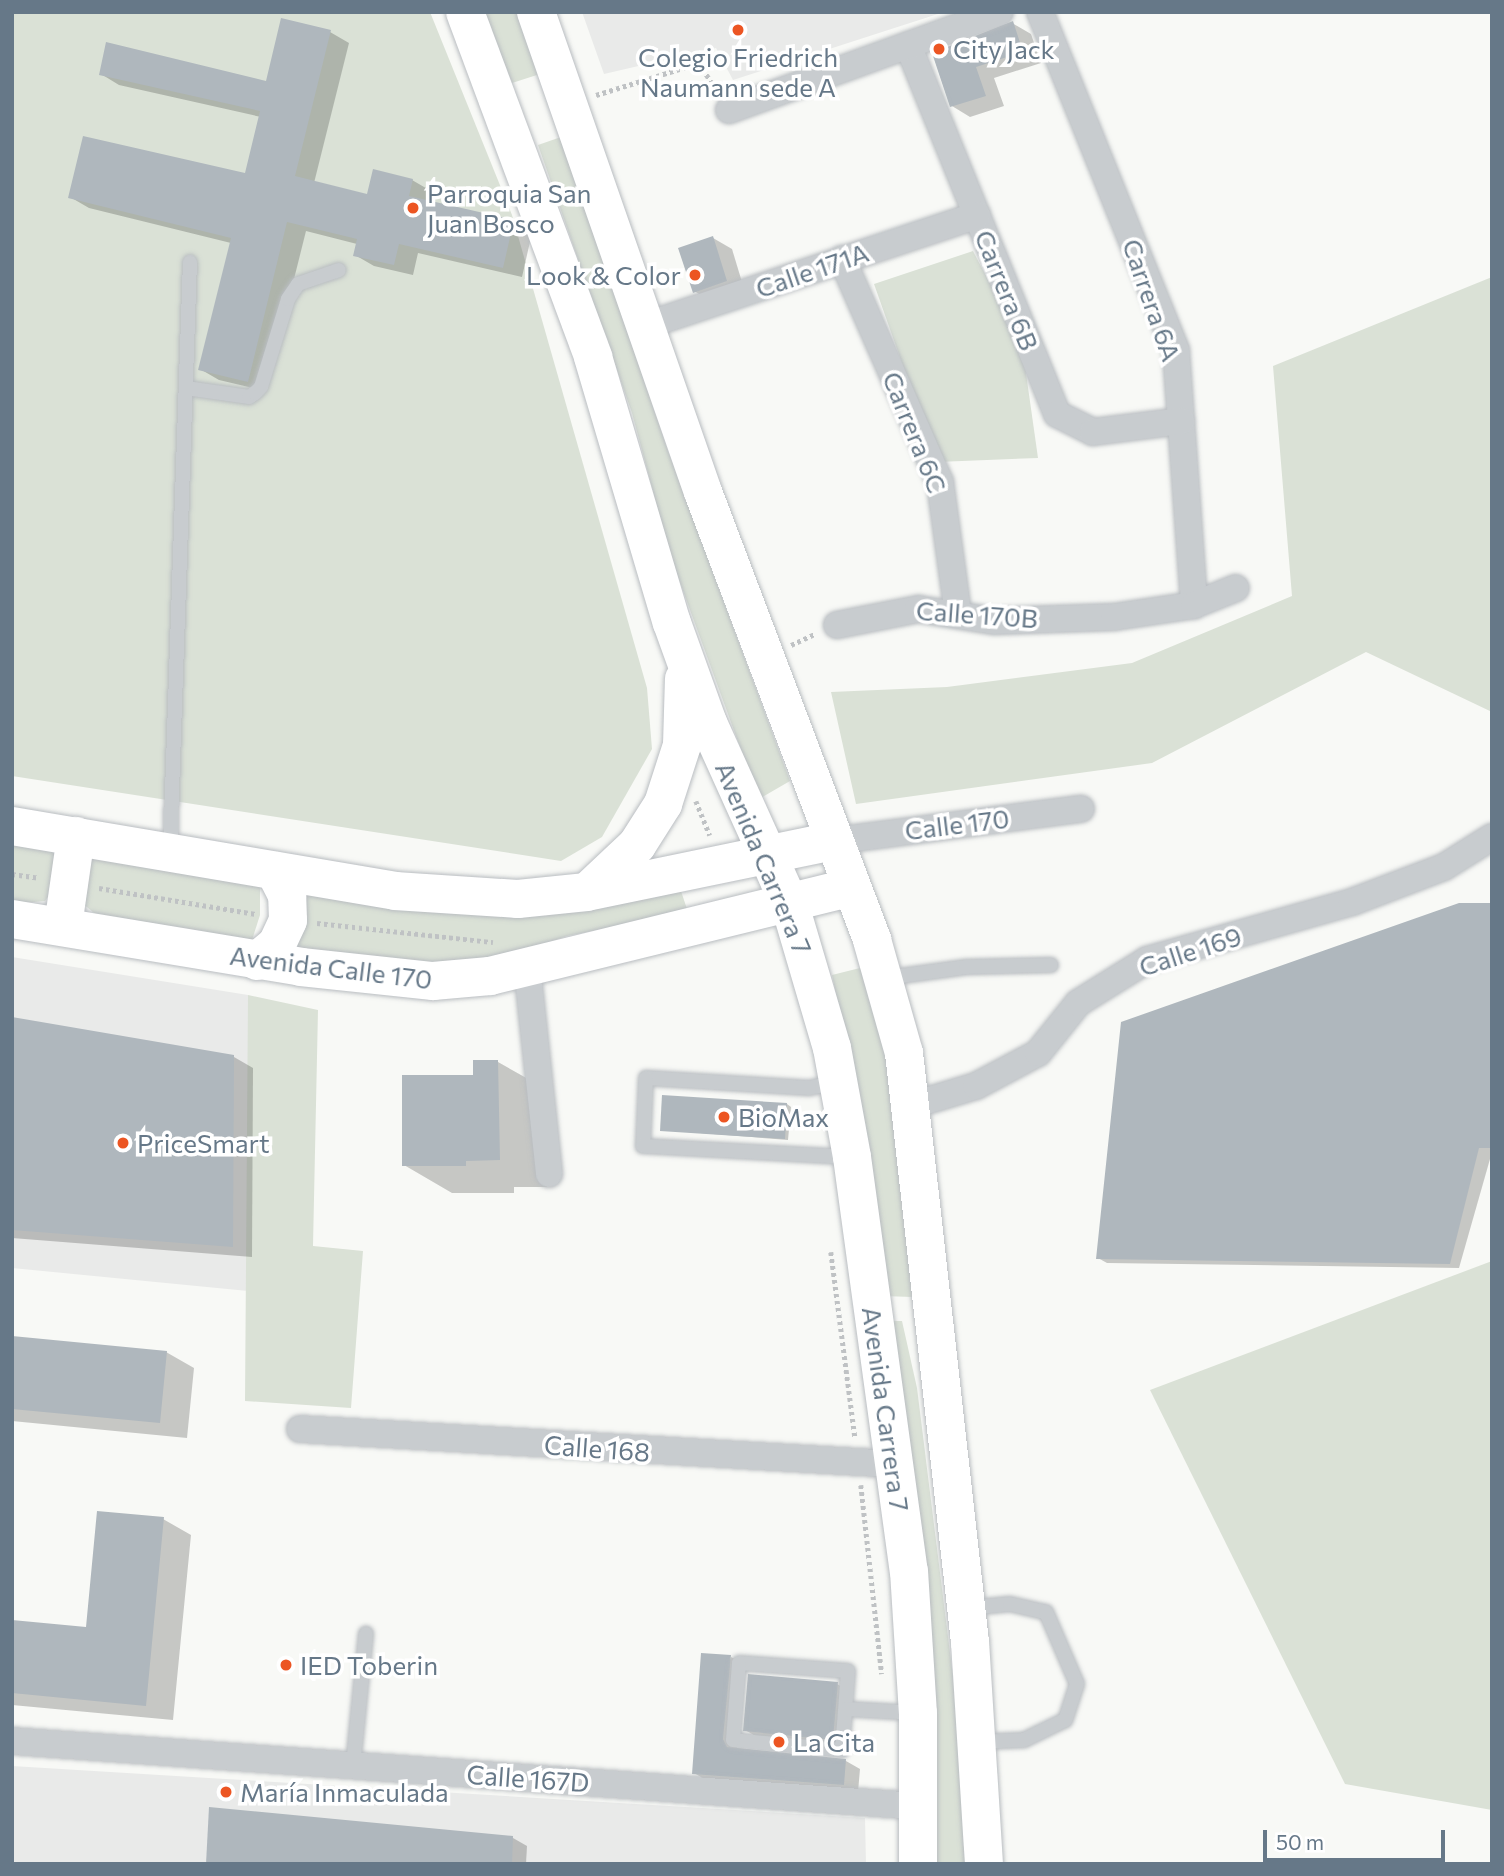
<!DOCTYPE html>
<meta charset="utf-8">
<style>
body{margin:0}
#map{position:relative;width:1504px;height:1876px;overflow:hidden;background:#f8f9f6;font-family:Commissioner,sans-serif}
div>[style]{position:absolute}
.built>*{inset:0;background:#e9eae9}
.green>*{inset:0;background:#dae1d6}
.shadow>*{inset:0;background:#0003}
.building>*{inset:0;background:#afb7bd}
.path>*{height:4.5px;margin-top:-2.25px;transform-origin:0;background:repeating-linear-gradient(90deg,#bfc2c4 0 3.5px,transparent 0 7px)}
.roads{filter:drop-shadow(0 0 2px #b9bdc1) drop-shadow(0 0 2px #b9bdc1)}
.service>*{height:14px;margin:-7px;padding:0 7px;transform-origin:7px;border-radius:7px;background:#c8cccf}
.minor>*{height:26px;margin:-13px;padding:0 13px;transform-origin:13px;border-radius:13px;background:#c8cccf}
.primary>*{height:38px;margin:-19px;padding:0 19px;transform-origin:19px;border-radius:19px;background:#fff}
.dots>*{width:19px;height:19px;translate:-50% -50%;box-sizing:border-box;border:4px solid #fff;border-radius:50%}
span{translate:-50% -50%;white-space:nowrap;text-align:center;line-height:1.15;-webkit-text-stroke:7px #fff;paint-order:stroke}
.poi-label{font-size:26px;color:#667888}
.left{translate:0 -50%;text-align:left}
.right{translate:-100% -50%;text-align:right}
.street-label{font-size:26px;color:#667888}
.frame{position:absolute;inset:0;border:14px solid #667888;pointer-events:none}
.scale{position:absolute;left:1263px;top:1830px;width:182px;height:32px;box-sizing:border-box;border:4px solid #667888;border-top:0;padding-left:9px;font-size:21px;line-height:24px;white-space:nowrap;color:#667888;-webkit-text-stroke:5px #fff;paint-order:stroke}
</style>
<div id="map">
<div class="built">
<div style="clip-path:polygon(582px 12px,944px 12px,733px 80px,716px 48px,604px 74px)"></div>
<div style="clip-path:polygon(12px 957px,248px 995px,248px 1291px,12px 1268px)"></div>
<div style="clip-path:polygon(12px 1766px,865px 1818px,866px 1864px,12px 1864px)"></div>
</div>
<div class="green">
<div style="clip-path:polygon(12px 12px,430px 12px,512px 215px,647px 688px,652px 749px,602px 837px,561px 861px,12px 776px)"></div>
<div style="clip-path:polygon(484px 12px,517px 12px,540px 74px,512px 83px)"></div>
<div style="clip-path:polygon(561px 137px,668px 451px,790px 781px,759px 799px,670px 555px,632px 413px,538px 145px)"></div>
<div style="clip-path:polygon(973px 251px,1022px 345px,1038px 458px,937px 462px,874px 284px)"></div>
<div style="clip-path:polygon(1492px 277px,1492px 712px,1366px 652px,1152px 763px,856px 804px,831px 692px,947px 687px,1132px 663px,1292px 596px,1273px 366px)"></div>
<div style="clip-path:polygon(12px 839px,59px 854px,54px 889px,45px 901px,12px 904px)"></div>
<div style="clip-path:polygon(100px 852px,260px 887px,260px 915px,252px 940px,99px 917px,82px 903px,81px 867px)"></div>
<div style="clip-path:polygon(677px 879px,688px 912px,567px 936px,509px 956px,444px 967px,293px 949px,300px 888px)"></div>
<div style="clip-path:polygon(864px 967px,879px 1015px,894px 1099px,913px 1297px,882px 1296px,857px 1097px,832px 975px)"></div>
<div style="clip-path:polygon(248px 995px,318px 1010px,313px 1246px,363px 1251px,351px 1408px,245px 1401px)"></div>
<div style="clip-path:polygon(1492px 1261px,1492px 1810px,1345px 1784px,1150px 1390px)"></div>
<div style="clip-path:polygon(892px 1321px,902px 1321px,917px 1388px,953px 1677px,966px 1864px,936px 1864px)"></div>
</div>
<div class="shadow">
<div style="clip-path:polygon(1012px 23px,1031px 34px,1041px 63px,994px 78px,1004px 106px,970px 117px,952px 106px,934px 54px)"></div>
<div style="clip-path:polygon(330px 32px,349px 43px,314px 183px,368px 196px,412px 180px,431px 191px,429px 202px,514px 222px,532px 233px,522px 277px,418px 253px,413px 275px,374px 266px,355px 255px,357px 244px,306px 231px,266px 391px,219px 380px,200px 369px,231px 243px,89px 208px,70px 197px,246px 175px,261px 117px,119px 85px,101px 74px,267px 83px)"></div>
<div style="clip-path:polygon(713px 238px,732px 249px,745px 292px,713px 302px,694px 291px)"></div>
<div style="clip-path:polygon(1492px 905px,1492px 1152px,1459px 1268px,1107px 1263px,1098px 1258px)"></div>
<div style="clip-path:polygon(12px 1019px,234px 1057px,253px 1068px,252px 1257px,12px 1238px)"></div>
<div style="clip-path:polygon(498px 1062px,546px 1089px,547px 1187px,514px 1187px,514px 1193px,452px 1193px,404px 1165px,475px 1077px)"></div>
<div style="clip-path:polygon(787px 1104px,791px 1107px,788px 1140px,662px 1130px)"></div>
<div style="clip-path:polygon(12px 1338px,166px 1352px,194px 1368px,187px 1438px,12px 1421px)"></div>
<div style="clip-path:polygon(163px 1519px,191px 1535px,173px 1720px,12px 1705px,12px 1622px,87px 1629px)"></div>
<div style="clip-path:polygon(731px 1657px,745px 1665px,737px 1748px,846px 1761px,860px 1769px,858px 1792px,708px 1781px,694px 1773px)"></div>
<div style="clip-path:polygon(837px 1684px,851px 1692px,847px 1746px,759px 1738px,745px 1730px)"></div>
<div style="clip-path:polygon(513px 1838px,527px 1846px,526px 1864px,207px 1864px)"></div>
</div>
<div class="building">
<div style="clip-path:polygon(281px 18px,331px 30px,295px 176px,367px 194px,373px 169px,413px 179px,409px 196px,514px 220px,503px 268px,399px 244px,394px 265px,353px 256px,357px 239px,287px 222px,248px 382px,198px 370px,231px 238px,68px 198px,83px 136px,245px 173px,260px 111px,99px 75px,106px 42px,266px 81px)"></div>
<div style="clip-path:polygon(1013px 21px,1023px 52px,976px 67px,986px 96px,950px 107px,932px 53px)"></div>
<div style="clip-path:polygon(713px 236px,727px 281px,693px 293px,678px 248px)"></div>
<div style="clip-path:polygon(1459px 903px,1492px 903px,1492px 1148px,1479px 1148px,1450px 1264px,1096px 1259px,1121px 1022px)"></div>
<div style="clip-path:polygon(12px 1017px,234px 1055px,233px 1247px,12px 1230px)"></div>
<div style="clip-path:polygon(473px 1060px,498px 1060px,500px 1160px,466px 1161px,466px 1166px,402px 1166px,402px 1075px,473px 1075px)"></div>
<div style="clip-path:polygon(662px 1095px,787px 1103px,785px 1139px,660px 1131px)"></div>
<div style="clip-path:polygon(12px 1336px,167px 1351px,160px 1423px,12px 1409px)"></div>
<div style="clip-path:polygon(97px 1511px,164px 1517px,146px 1706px,12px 1693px,12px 1620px,86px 1627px)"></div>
<div style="clip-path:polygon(701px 1653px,731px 1655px,723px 1739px,727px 1747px,846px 1759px,844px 1785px,692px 1774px)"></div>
<div style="clip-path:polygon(748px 1674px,838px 1682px,833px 1740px,743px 1731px)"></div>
<div style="clip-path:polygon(209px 1807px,513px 1836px,512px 1864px,206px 1864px)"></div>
</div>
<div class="path">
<div style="left:596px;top:95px;width:108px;rotate:-17.3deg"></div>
<div style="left:699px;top:63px;width:35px;rotate:57deg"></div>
<div style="left:791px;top:645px;width:26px;rotate:-25deg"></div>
<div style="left:696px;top:801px;width:37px;rotate:68deg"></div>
<div style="left:12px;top:874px;width:27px;rotate:8deg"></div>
<div style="left:99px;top:888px;width:159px;rotate:9.4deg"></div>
<div style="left:317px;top:923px;width:177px;rotate:6.2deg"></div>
<div style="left:831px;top:1252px;width:188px;rotate:82.6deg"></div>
<div style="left:861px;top:1485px;width:190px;rotate:83.7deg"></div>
</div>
<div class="roads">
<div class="service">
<div style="left:186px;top:388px;width:64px;rotate:8.1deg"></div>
<div style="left:249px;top:397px;width:7px;rotate:-34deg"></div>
<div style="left:255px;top:393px;width:8px;rotate:-45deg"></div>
<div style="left:261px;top:387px;width:92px;rotate:-72.9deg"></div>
<div style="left:288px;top:299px;width:18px;rotate:-56deg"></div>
<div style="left:298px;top:284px;width:43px;rotate:-18.9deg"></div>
<div style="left:170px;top:851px;width:589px;rotate:-88.06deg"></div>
<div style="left:886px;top:978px;width:81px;rotate:-7.8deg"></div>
<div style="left:966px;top:967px;width:85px;rotate:-1.3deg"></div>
<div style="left:837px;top:1082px;width:29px;rotate:168deg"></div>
<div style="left:809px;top:1088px;width:163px;rotate:-176.5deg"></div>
<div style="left:646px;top:1078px;width:68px;rotate:92.5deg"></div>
<div style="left:643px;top:1146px;width:206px;rotate:3.1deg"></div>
<div style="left:968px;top:1608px;width:42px;rotate:-5.4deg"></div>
<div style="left:1010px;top:1604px;width:37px;rotate:13deg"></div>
<div style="left:1046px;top:1612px;width:78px;rotate:66.7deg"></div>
<div style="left:1077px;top:1684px;width:38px;rotate:108deg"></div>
<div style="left:1065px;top:1720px;width:46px;rotate:154deg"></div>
<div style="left:1024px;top:1740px;width:46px;rotate:177.5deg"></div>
<div style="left:739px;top:1663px;width:109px;rotate:4.2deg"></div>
<div style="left:848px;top:1671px;width:79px;rotate:94.3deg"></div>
<div style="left:842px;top:1750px;width:109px;rotate:-174.8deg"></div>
<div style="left:733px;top:1740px;width:77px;rotate:-85.5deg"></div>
<div style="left:846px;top:1709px;width:70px;rotate:3.3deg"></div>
<div style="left:353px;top:1766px;width:133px;rotate:-84.4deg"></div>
</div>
<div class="minor">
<div style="left:1040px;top:12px;width:365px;rotate:68.1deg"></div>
<div style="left:1176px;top:351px;width:255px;rotate:85.9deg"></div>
<div style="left:908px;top:45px;width:398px;rotate:68deg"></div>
<div style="left:1057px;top:414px;width:40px;rotate:26.6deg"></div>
<div style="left:1093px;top:432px;width:89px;rotate:-7.1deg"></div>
<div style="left:729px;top:110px;width:288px;rotate:-19.9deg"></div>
<div style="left:842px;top:259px;width:244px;rotate:66.3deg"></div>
<div style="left:940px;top:482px;width:132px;rotate:82.2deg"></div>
<div style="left:647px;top:325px;width:348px;rotate:-18.4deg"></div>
<div style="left:837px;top:625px;width:83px;rotate:-11.2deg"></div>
<div style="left:918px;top:609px;width:78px;rotate:8.9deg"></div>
<div style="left:995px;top:621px;width:119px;rotate:-1.9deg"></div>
<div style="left:1114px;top:617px;width:81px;rotate:-8.5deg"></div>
<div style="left:1194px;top:605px;width:45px;rotate:-22deg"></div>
<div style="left:833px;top:841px;width:250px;rotate:-7.4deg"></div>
<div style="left:527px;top:967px;width:208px;rotate:83.9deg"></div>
<div style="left:913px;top:1105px;width:66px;rotate:-16.8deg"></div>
<div style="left:976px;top:1086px;width:70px;rotate:-28deg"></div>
<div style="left:1038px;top:1053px;width:64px;rotate:-51.3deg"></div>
<div style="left:1078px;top:1003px;width:81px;rotate:-31.9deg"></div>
<div style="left:1147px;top:960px;width:213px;rotate:-15.8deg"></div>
<div style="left:1352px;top:902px;width:98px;rotate:-20.8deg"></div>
<div style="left:1444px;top:867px;width:57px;rotate:-32deg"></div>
<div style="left:300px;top:1429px;width:594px;rotate:3.38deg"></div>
<div style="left:12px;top:1741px;width:907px;rotate:4.11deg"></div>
</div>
<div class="primary">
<div style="left:465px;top:12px;width:368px;rotate:69.6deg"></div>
<div style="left:593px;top:357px;width:277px;rotate:73.5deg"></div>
<div style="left:672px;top:623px;width:106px;rotate:70.2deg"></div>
<div style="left:708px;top:723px;width:196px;rotate:65.7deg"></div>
<div style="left:789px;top:902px;width:152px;rotate:73.6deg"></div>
<div style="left:832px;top:1048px;width:111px;rotate:79.6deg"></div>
<div style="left:852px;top:1157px;width:418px;rotate:82.2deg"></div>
<div style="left:909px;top:1571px;width:142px;rotate:86.4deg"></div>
<div style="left:918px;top:1713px;width:151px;rotate:90deg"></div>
<div style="left:536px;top:12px;width:508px;rotate:70.82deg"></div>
<div style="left:703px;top:492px;width:479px;rotate:69.3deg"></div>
<div style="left:872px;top:940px;width:117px;rotate:74.2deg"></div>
<div style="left:904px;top:1053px;width:593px;rotate:83.61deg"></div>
<div style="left:970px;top:1642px;width:222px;rotate:86.4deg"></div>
<div style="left:12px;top:826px;width:388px;rotate:9.6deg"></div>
<div style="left:395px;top:891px;width:123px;rotate:3.7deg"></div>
<div style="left:518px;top:899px;width:69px;rotate:-5.8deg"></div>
<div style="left:587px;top:892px;width:251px;rotate:-11.7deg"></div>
<div style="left:588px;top:891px;width:67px;rotate:-43.2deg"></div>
<div style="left:637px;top:845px;width:49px;rotate:-57.6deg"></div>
<div style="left:663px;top:804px;width:62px;rotate:-72.1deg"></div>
<div style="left:682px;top:745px;width:66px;rotate:-88.3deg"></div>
<div style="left:12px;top:919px;width:293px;rotate:9.4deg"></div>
<div style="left:301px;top:967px;width:133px;rotate:6.1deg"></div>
<div style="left:433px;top:981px;width:57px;rotate:-5deg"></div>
<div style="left:490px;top:976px;width:372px;rotate:-13.8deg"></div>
<div style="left:63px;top:926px;width:91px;rotate:-81.8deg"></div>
<div style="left:257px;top:961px;width:26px;rotate:-40deg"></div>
<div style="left:277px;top:944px;width:26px;rotate:-65deg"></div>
<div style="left:288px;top:920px;width:25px;rotate:-92deg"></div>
<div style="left:287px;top:895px;width:27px;rotate:-117deg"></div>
</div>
</div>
<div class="dots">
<div style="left:738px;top:30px;background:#ec5522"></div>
<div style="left:939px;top:49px;background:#ec5522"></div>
<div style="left:413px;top:208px;background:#ec5522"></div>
<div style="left:695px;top:275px;background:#ec5522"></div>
<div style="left:724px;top:1117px;background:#ec5522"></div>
<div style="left:123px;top:1143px;background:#ec5522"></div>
<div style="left:286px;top:1665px;background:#ec5522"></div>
<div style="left:779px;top:1742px;background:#ec5522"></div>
<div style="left:226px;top:1792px;background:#ec5522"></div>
</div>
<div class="poi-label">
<span class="left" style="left:953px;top:49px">City Jack</span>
<span style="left:738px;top:72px">Colegio Friedrich<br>Naumann sede A</span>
<span class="left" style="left:427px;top:208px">Parroquia San<br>Juan Bosco</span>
<span class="right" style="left:681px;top:275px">Look &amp; Color</span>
<span class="left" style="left:738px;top:1117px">BioMax</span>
<span class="left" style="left:137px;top:1143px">PriceSmart</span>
<span class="left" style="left:300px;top:1665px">IED Toberin</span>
<span class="left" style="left:793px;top:1742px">La Cita</span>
<span class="left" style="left:240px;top:1792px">María Inmaculada</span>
</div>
<div class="street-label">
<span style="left:812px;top:270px;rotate:-19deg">Calle 171A</span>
<span style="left:1007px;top:290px;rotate:68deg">Carrera 6B</span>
<span style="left:1152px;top:300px;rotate:71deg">Carrera 6A</span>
<span style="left:915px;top:432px;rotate:68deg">Carrera 6C</span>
<span style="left:977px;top:614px;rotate:4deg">Calle 170B</span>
<span style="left:957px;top:824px;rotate:-7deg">Calle 170</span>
<span style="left:764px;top:858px;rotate:67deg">Avenida Carrera 7</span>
<span style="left:1190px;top:951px;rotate:-18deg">Calle 169</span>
<span style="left:331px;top:967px;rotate:7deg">Avenida Calle 170</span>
<span style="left:886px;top:1409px;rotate:82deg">Avenida Carrera 7</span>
<span style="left:597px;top:1448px;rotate:4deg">Calle 168</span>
<span style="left:528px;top:1778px;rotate:4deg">Calle 167D</span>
</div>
<div class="frame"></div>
<div class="scale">50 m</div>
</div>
